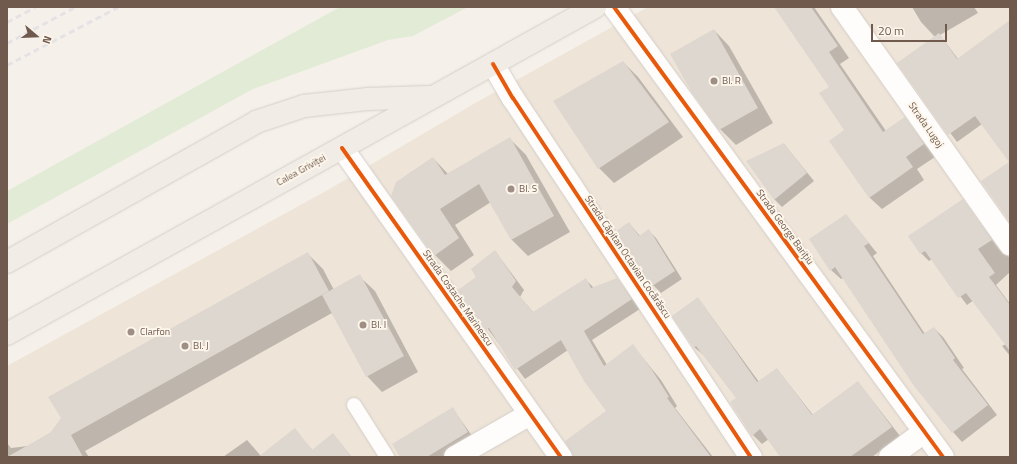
<!DOCTYPE html>
<meta charset="utf-8">
<style>
body{margin:0}
#map{position:relative;width:1017px;height:464px;overflow:hidden;background:#f5f1ea;font-family:"Titillium Web",sans-serif}
div>[style]{position:absolute}
.residential>*{inset:0;background:#eee4d8}
.green>*{inset:0;background:#e2ebd6}
.shadow>*{inset:0;background:#0003}
.building>*{inset:0;background:#ded7d0}
.roads{filter:drop-shadow(0 0 1px #d4cec8) drop-shadow(0 0 1px #d4cec8)}
.lane>*{height:14px;margin:-7px;padding:0 7px;transform-origin:7px;border-radius:7px;background:#fefdfc}
.street>*{height:22px;margin:-11px;padding:0 11px;transform-origin:11px;border-radius:11px;background:#fefdfc}
.primary>*{height:22px;margin:-11px;padding:0 11px;transform-origin:11px;border-radius:11px;background:#f1ede6}
.rail>*{height:3px;margin-top:-1.5px;transform-origin:0;background:repeating-linear-gradient(90deg,#e4e2e4 0 6px,transparent 0 10px)}
.cycleway>*{height:4px;margin:-2px;padding:0 2px;transform-origin:2px;border-radius:2px;background:#e8590c}
.dots>*{width:11px;height:11px;translate:-50% -50%;box-sizing:border-box;border:2px solid #fdf6eb;border-radius:50%}
span{translate:-50% -50%;white-space:nowrap;text-align:center;line-height:1.15;-webkit-text-stroke:3.5px #fdf6eb;paint-order:stroke}
.poi-label{font-size:10px;color:#70594d}
.left{translate:0 -50%;text-align:left}
.street-label{font-size:10px;color:#70594d}
.frame{position:absolute;inset:0;border:8px solid #70594d;pointer-events:none}
.north{position:absolute;left:16px;top:16px;width:40px;height:40px;-webkit-text-stroke:3px #fdf6eb;paint-order:stroke;rotate:109deg;font-size:11px;font-weight:700;line-height:16px;text-align:center;color:#70594d}
.north::after{content:'';display:block;margin:auto;width:14px;height:18px;background:#70594d;clip-path:polygon(50% 0,100% 100%,50% 72%,0 100%)}
.scale{position:absolute;left:871px;top:24px;width:76px;height:18px;box-sizing:border-box;border:2px solid #70594d;border-top:0;padding-left:5px;font-size:12px;line-height:14px;white-space:nowrap;color:#70594d;-webkit-text-stroke:3px #fdf6eb;paint-order:stroke}
</style>
<div id="map">
<div class="residential">
<div style="clip-path:polygon(648px 7px,1010px 7px,1010px 457px,7px 457px,7px 366px,326px 191px,477px 102px)"></div>
</div>
<div class="green">
<div style="clip-path:polygon(340px 7px,468px 7px,413px 36px,388px 40px,253px 89px,7px 224px,7px 191px)"></div>
</div>
<div class="shadow">
<div style="clip-path:polygon(775px 7px,814px 7px,849px 58px,840px 64px,886px 131px,904px 118px,935px 157px,917px 169px,924px 180px,882px 209px,870px 198px,830px 141px,846px 130px,830px 87px)"></div>
<div style="clip-path:polygon(912px 7px,974px 7px,978px 13px,940px 35px,958px 59px,1010px 21px,1010px 161px,982px 124px,957px 142px,898px 63px,935px 37px,921px 22px)"></div>
<div style="clip-path:polygon(714px 30px,729px 46px,773px 123px,736px 145px,720px 129px,692px 90px)"></div>
<div style="clip-path:polygon(623px 62px,638px 77px,683px 137px,614px 183px,599px 168px)"></div>
<div style="clip-path:polygon(510px 139px,526px 155px,570px 232px,528px 256px,512px 240px,491px 202px,455px 225px,474px 255px,451px 271px,435px 255px,433px 158px,448px 174px)"></div>
<div style="clip-path:polygon(784px 144px,814px 181px,782px 207px,774px 199px)"></div>
<div style="clip-path:polygon(962px 200px,1003px 254px,1010px 257px,1010px 272px,996px 285px,1010px 304px,1010px 356px,1002px 346px,1006px 344px,974px 300px,967px 305px,932px 259px,929px 261px,921px 253px)"></div>
<div style="clip-path:polygon(846px 215px,877px 253px,873px 256px,925px 334px,934px 328px,943px 337px,964px 368px,962px 369px,997px 415px,962px 442px,953px 432px,843px 278px,841px 279px,831px 270px)"></div>
<div style="clip-path:polygon(629px 223px,640px 236px,649px 231px,656px 238px,682px 279px,661px 293px,653px 285px)"></div>
<div style="clip-path:polygon(495px 251px,524px 290px,520px 297px,534px 313px,586px 280px,594px 288px,617px 279px,640px 309px,592px 340px,607px 365px,633px 346px,661px 380px,677px 406px,675px 408px,713px 457px,574px 457px,607px 411px,568px 350px,525px 379px,459px 290px,478px 278px)"></div>
<div style="clip-path:polygon(307px 253px,323px 269px,334px 290px,359px 276px,375px 291px,418px 372px,382px 392px,367px 376px,332px 313px,85px 451px,89px 457px,7px 457px,7px 443px,11px 448px,28px 446px,50px 433px)"></div>
<div style="clip-path:polygon(698px 298px,759px 382px,777px 369px,813px 415px,858px 382px,900px 436px,872px 457px,782px 457px,769px 439px,762px 444px,753px 435px,737px 398px,705px 356px,695px 348px,674px 316px)"></div>
<div style="clip-path:polygon(453px 409px,475px 440px,447px 457px,401px 457px)"></div>
<div style="clip-path:polygon(294px 429px,313px 451px,333px 435px,352px 457px,223px 457px,247px 440px,261px 456px)"></div>
</div>
<div class="building">
<div style="clip-path:polygon(774px 7px,811px 7px,838px 46px,829px 52px,883px 132px,905px 117px,924px 144px,906px 157px,913px 167px,869px 198px,829px 141px,844px 130px,819px 93px,829px 87px)"></div>
<div style="clip-path:polygon(1010px 20px,1010px 222px,981px 181px,1009px 162px,975px 116px,948px 135px,897px 63px,939px 33px,957px 59px)"></div>
<div style="clip-path:polygon(714px 29px,758px 108px,719px 130px,691px 91px,670px 54px)"></div>
<div style="clip-path:polygon(623px 61px,669px 122px,598px 169px,553px 101px)"></div>
<div style="clip-path:polygon(510px 137px,554px 216px,511px 240px,479px 184px,440px 209px,459px 238px,434px 256px,391px 196px,396px 182px,433px 157px,445px 175px)"></div>
<div style="clip-path:polygon(784px 143px,807px 173px,774px 200px,746px 161px)"></div>
<div style="clip-path:polygon(963px 199px,992px 240px,978px 249px,995px 273px,989px 277px,1010px 305px,1010px 351px,966px 293px,958px 298px,925px 251px,920px 254px,908px 236px)"></div>
<div style="clip-path:polygon(846px 214px,869px 243px,864px 246px,923px 334px,934px 327px,955px 358px,953px 360px,988px 405px,952px 433px,914px 386px,835px 267px,830px 271px,809px 239px)"></div>
<div style="clip-path:polygon(629px 222px,639px 236px,649px 229px,675px 271px,652px 286px,616px 231px)"></div>
<div style="clip-path:polygon(495px 250px,516px 281px,512px 287px,533px 312px,586px 278px,591px 288px,617px 278px,632px 299px,584px 331px,604px 366px,633px 344px,652px 370px,669px 397px,667px 398px,711px 457px,573px 457px,565px 441px,606px 411px,584px 381px,561px 340px,515px 370px,489px 328px,486px 330px,458px 290px,476px 277px,471px 269px)"></div>
<div style="clip-path:polygon(308px 252px,329px 291px,71px 435px,83px 457px,7px 457px,50px 433px,61px 418px,48px 397px)"></div>
<div style="clip-path:polygon(360px 274px,404px 356px,366px 377px,322px 295px)"></div>
<div style="clip-path:polygon(698px 297px,757px 382px,777px 368px,812px 415px,858px 381px,892px 427px,850px 457px,780px 457px,760px 429px,752px 436px,730px 402px,736px 398px,696px 346px,694px 348px,672px 316px)"></div>
<div style="clip-path:polygon(453px 407px,468px 432px,427px 457px,400px 457px,392px 444px)"></div>
<div style="clip-path:polygon(295px 428px,312px 450px,333px 433px,352px 457px,258px 457px)"></div>
</div>
<div class="roads">
<div class="lane">
<div style="left:354px;top:405px;width:62px;rotate:57.6deg"></div>
</div>
<div class="street">
<div style="left:614px;top:7px;width:557px;rotate:53.83deg"></div>
<div style="left:842px;top:7px;width:291px;rotate:54.7deg"></div>
<div style="left:493px;top:64px;width:39px;rotate:60deg"></div>
<div style="left:513px;top:98px;width:431px;rotate:56.5deg"></div>
<div style="left:342px;top:148px;width:379px;rotate:54.7deg"></div>
<div style="left:455px;top:457px;width:86px;rotate:-29.8deg"></div>
<div style="left:890px;top:457px;width:42px;rotate:-36.3deg"></div>
</div>
<div class="primary">
<div style="left:7px;top:262px;width:286px;rotate:-29.3deg"></div>
<div style="left:256px;top:122px;width:51px;rotate:-18.4deg"></div>
<div style="left:304px;top:106px;width:63px;rotate:-6.3deg"></div>
<div style="left:367px;top:99px;width:63px;rotate:-1.8deg"></div>
<div style="left:7px;top:334px;width:673px;rotate:-29.08deg"></div>
</div>
</div>
<div class="rail">
<div style="left:7px;top:22px;width:32px;rotate:-28deg"></div>
<div style="left:7px;top:43px;width:77px;rotate:-27.9deg"></div>
<div style="left:7px;top:65px;width:125px;rotate:-27.6deg"></div>
</div>
<div class="cycleway">
<div style="left:614px;top:7px;width:557px;rotate:53.83deg"></div>
<div style="left:493px;top:64px;width:39px;rotate:60deg"></div>
<div style="left:513px;top:98px;width:431px;rotate:56.5deg"></div>
<div style="left:342px;top:148px;width:379px;rotate:54.7deg"></div>
</div>
<div class="dots">
<div style="left:714px;top:81px;background:#9f8e84"></div>
<div style="left:511px;top:189px;background:#9f8e84"></div>
<div style="left:363px;top:325px;background:#9f8e84"></div>
<div style="left:131px;top:332px;background:#9f8e84"></div>
<div style="left:185px;top:346px;background:#9f8e84"></div>
</div>
<div class="poi-label">
<span class="left" style="left:722px;top:81px">Bl. R</span>
<span class="left" style="left:519px;top:189px">Bl. S</span>
<span class="left" style="left:371px;top:325px">Bl. I</span>
<span class="left" style="left:140px;top:332px">Clarfon</span>
<span class="left" style="left:193px;top:346px">Bl. J</span>
</div>
<div class="street-label">
<span style="left:926px;top:125px;rotate:55deg">Strada Lugoj</span>
<span style="left:301px;top:170px;rotate:-29deg">Calea Griviței</span>
<span style="left:785px;top:227px;rotate:54deg">Strada George Barițiu</span>
<span style="left:628px;top:257px;rotate:56deg">Strada Căpitan Octavian Cocărăscu</span>
<span style="left:458px;top:298px;rotate:55deg">Strada Costache Marinescu</span>
</div>
<div class="frame"></div>
<div class="north">N</div>
<div class="scale">20 m</div>
</div>
